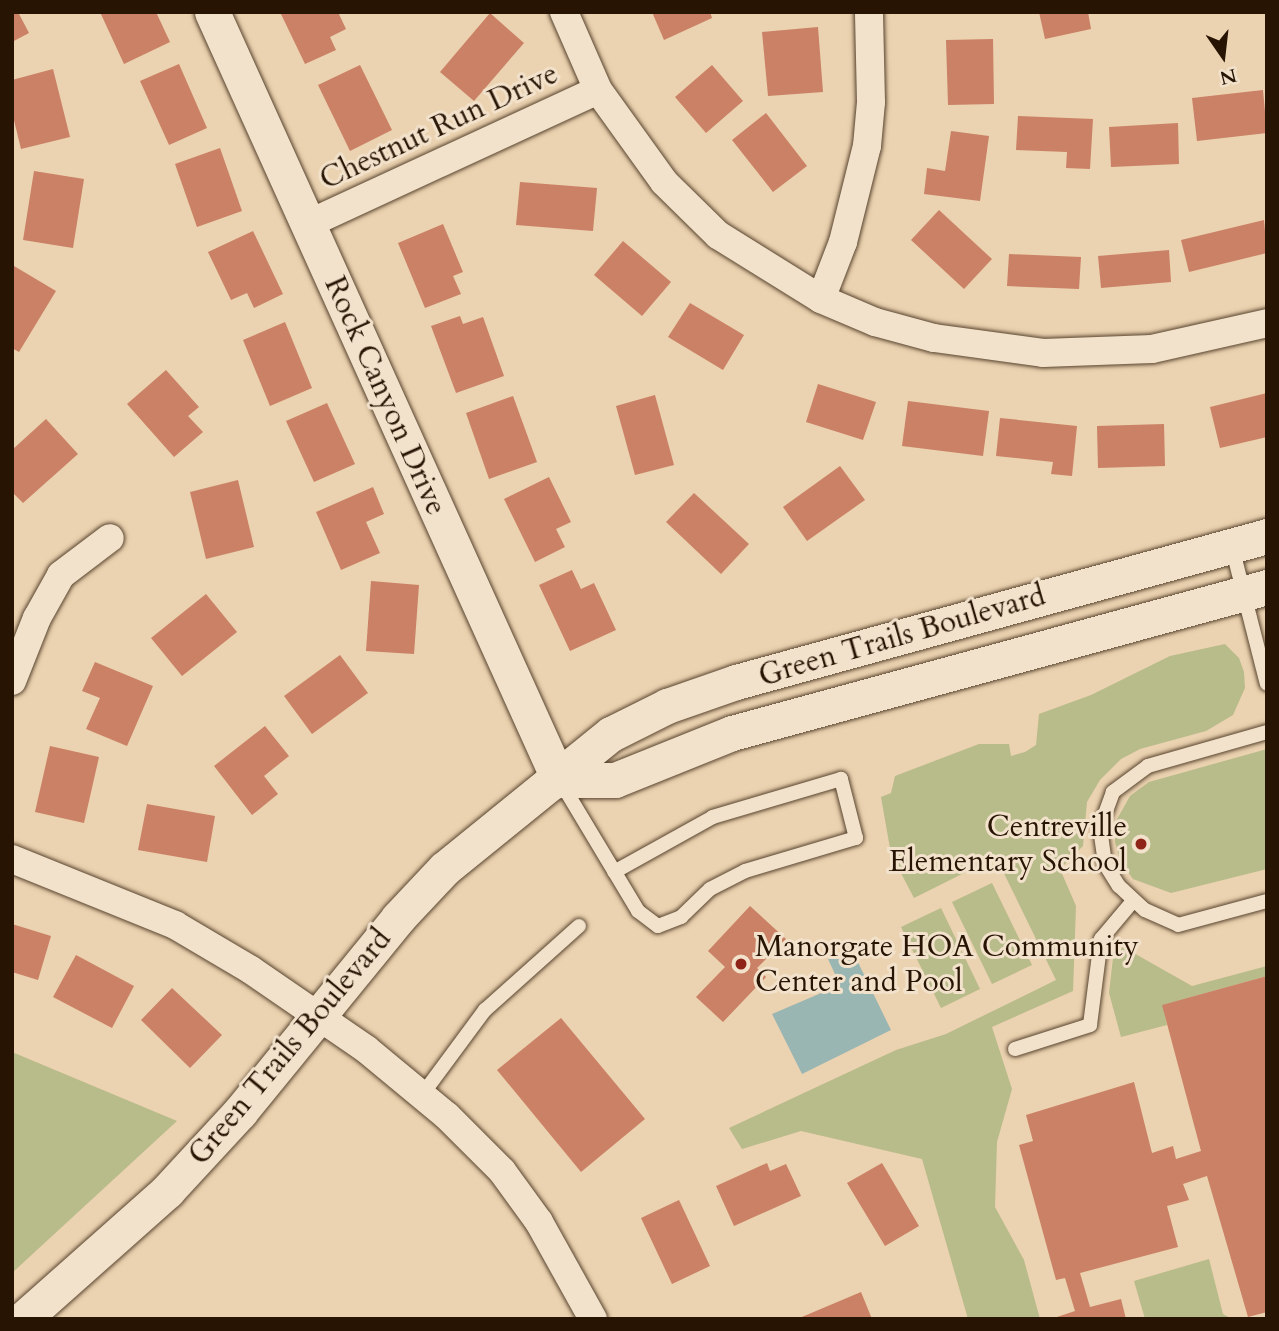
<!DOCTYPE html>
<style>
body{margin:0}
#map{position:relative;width:1279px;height:1331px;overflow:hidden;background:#ebd2b0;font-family:Cardo,serif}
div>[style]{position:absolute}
.green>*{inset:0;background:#b8bb8a}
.water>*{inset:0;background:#9ab6b3}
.building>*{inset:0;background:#ca8165}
.roads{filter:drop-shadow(0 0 2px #58442e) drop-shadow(0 0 2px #58442e)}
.service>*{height:14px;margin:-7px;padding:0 7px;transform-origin:7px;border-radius:7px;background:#f2e2cc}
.minor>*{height:28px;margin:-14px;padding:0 14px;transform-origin:14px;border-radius:14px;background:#f2e2cc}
.tertiary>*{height:35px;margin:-17.5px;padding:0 17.5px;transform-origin:17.5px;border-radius:17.5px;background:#f2e2cc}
.dots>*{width:19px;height:19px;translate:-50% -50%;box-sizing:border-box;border:4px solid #f2e2cc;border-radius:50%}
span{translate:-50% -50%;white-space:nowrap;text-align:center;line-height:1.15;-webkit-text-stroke:6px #f2e2cc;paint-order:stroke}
.street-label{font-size:30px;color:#271403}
.poi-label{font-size:30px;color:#271403}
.right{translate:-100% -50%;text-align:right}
.left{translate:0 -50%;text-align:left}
.frame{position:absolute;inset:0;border:14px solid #271403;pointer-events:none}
.north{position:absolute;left:1188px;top:21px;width:70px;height:70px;-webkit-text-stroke:5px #f2e2cc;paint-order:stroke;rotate:166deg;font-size:19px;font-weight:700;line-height:28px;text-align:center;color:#271403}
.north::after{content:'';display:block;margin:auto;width:24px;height:32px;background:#271403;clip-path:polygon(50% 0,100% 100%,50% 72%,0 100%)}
</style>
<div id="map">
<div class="green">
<div style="clip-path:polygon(1225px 644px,1239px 658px,1244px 672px,1245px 688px,1233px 715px,1206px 731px,1140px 749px,1121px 759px,1100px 780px,1087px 802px,1083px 846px,1060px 869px,1076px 906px,1073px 991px,992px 1027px,1012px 1089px,997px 1142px,995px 1207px,1024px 1260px,1040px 1319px,968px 1319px,922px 1159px,801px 1131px,742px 1149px,729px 1128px,896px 1050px,946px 1034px,1056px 980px,996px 857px,914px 898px,891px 854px,881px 797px,891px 793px,895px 776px,979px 744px,1009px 744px,1011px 756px,1025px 752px,1036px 745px,1039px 714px,1091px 695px,1170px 656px)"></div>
<div style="clip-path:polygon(1267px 749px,1267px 869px,1171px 893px,1133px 879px,1120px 861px,1115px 842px,1116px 821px,1130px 796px,1149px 782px)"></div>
<div style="clip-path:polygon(992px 883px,1032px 965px,992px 984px,952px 902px)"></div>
<div style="clip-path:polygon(941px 908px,980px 989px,941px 1008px,901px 927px)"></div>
<div style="clip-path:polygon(1123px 947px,1192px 986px,1267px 966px,1267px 976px,1163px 1005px,1167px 1025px,1121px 1037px,1109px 993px,1113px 958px)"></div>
<div style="clip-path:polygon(12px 1052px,177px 1121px,12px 1273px)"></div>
<div style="clip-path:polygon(1209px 1259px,1223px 1314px,1232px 1319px,1145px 1319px,1134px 1281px)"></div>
</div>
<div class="water">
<div style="clip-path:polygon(851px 948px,891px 1030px,802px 1074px,772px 1014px,840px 985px,828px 959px)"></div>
</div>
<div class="building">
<div style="clip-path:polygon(12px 12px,18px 12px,29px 33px,12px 42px)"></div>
<div style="clip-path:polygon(100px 12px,156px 12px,170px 42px,124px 64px)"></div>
<div style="clip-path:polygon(280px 12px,338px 12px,346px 29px,330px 37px,336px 50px,305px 64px)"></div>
<div style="clip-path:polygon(652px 12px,710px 12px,712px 18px,664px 40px)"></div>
<div style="clip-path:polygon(1039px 12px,1088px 12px,1091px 29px,1045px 39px)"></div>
<div style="clip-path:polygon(490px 13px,524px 43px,474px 101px,440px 72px)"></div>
<div style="clip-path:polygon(818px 27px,823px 92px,768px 96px,762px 32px)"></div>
<div style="clip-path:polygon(993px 39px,994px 104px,948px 105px,946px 40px)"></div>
<div style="clip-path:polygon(179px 64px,207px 128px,169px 145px,140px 81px)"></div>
<div style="clip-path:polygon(360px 65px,392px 130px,350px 151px,318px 85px)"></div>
<div style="clip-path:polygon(712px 65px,743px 101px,706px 133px,675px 97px)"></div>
<div style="clip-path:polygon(53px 69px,70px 137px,21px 149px,12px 112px,12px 80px)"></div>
<div style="clip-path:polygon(1263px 90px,1267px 133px,1197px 141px,1192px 98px)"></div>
<div style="clip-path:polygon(766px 113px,807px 166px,773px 192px,732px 140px)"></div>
<div style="clip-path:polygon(1018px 116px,1093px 119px,1090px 169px,1066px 168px,1067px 152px,1016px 150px)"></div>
<div style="clip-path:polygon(1178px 123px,1179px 164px,1111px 167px,1109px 127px)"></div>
<div style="clip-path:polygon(951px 131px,989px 136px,980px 201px,924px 194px,927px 168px,945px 171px)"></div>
<div style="clip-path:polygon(220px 148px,242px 211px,197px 227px,175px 164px)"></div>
<div style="clip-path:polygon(34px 171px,84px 179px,73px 248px,23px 240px)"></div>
<div style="clip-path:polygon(520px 182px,597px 188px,593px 231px,516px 225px)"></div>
<div style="clip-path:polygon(939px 210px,992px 259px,964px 289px,911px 240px)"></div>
<div style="clip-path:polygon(1264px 220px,1267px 253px,1189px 272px,1181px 240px)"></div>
<div style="clip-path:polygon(443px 224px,463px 272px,453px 276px,461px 294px,425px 308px,398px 243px)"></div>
<div style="clip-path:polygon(253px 231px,283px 294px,254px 308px,247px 293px,231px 300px,208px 252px)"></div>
<div style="clip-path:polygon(623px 241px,671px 282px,642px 316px,594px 275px)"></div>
<div style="clip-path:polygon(1169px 250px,1171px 282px,1101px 288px,1098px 256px)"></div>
<div style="clip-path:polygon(1009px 254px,1081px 257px,1079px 289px,1007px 286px)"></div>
<div style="clip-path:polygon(14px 266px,56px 291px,19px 352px,12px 348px)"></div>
<div style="clip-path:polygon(690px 303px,744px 335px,723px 370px,668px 337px)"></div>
<div style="clip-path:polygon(460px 316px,463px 324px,483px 317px,504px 376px,456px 393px,431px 326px)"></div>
<div style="clip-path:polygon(285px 322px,312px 388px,270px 406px,243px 340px)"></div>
<div style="clip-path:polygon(166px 370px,199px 407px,188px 416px,203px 432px,174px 457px,127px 404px)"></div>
<div style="clip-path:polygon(818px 384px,876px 402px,863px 440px,806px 422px)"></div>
<div style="clip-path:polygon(1267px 393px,1267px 437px,1220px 448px,1210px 407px)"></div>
<div style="clip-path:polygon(655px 395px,674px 465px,635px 475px,616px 406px)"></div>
<div style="clip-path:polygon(513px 396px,537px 462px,489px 479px,466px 413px)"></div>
<div style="clip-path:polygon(908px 401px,989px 411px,983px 456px,902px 446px)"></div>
<div style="clip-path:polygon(327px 403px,355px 464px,314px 482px,286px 421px)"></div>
<div style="clip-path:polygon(1000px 418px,1077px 426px,1072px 476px,1051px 474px,1053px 462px,996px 456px)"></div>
<div style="clip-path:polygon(46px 419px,78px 454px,23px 503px,12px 492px,12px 450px)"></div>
<div style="clip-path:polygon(1164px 424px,1165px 466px,1098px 468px,1097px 426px)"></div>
<div style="clip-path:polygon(840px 466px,865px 500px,807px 541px,783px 507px)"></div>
<div style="clip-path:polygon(549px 477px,571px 522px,556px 529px,565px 547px,535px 562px,504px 499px)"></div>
<div style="clip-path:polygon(238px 480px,254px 547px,206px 559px,190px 492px)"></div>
<div style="clip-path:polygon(373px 487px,384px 514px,366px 522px,380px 553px,341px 570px,316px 512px)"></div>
<div style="clip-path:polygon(694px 493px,749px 544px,721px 574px,666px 522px)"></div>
<div style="clip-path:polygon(572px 570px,581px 589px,594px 583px,616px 630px,570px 651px,539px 585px)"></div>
<div style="clip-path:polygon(371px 581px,419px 585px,414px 654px,366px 651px)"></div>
<div style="clip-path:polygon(206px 594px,237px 632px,182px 676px,151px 638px)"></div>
<div style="clip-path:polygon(340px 655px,368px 693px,312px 734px,284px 696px)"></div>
<div style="clip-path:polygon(95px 662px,153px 686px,127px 746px,86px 729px,100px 698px,82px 691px)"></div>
<div style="clip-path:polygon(265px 726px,289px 756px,264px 776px,278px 794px,252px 815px,214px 766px)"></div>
<div style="clip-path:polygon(50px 746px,99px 757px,84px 823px,35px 812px)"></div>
<div style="clip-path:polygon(147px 804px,215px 816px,207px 862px,138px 850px)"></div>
<div style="clip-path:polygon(750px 906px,786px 939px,757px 968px,766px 977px,723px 1022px,696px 997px,725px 967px,708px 951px)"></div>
<div style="clip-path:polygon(12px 924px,51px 936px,38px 980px,12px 972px)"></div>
<div style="clip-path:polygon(76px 955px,134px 986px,112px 1028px,53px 997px)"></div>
<div style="clip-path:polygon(1267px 976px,1267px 1312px,1248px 1317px,1207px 1176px,1183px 1184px,1189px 1200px,1167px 1206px,1178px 1247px,1080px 1273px,1090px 1307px,1121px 1299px,1126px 1319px,1051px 1319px,1075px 1311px,1065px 1278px,1056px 1280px,1019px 1145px,1033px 1141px,1026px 1115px,1134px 1082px,1152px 1153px,1173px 1146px,1176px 1159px,1201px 1151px,1162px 1005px)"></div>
<div style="clip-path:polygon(172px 988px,222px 1035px,190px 1068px,141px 1020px)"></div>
<div style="clip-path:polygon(561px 1018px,645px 1119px,581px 1172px,497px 1070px)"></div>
<div style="clip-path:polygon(767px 1163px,770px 1171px,786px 1164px,801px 1196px,734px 1226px,716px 1186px)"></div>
<div style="clip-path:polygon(882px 1163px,919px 1226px,885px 1246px,847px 1183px)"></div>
<div style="clip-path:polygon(679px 1200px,710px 1266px,672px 1284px,641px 1218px)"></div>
<div style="clip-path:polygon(861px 1292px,872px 1319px,797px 1319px)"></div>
</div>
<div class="roads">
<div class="service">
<div style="left:1232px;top:547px;width:141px;rotate:75.7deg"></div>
<div style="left:1267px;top:732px;width:124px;rotate:164.1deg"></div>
<div style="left:1148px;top:766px;width:44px;rotate:143.4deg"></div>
<div style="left:1113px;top:792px;width:38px;rotate:110deg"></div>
<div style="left:1100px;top:828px;width:36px;rotate:82deg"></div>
<div style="left:1105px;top:864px;width:26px;rotate:58deg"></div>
<div style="left:1119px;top:886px;width:35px;rotate:43deg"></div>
<div style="left:1145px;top:910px;width:36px;rotate:24deg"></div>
<div style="left:1178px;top:925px;width:92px;rotate:-15.1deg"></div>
<div style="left:560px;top:781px;width:152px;rotate:59deg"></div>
<div style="left:638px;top:911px;width:25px;rotate:37deg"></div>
<div style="left:658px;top:926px;width:25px;rotate:-21deg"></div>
<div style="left:681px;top:917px;width:40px;rotate:-44deg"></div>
<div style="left:710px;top:889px;width:39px;rotate:-27deg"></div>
<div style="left:745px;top:871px;width:116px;rotate:-16.6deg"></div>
<div style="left:856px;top:838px;width:61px;rotate:-104.3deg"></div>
<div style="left:841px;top:779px;width:134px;rotate:163.5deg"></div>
<div style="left:713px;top:817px;width:113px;rotate:150.9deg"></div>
<div style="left:1015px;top:1049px;width:79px;rotate:-17.7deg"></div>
<div style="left:1090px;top:1025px;width:87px;rotate:-82.7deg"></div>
<div style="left:1101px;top:939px;width:50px;rotate:-49.9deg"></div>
<div style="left:422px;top:1095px;width:106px;rotate:-53.5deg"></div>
<div style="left:485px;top:1010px;width:126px;rotate:-41.8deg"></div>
</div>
<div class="minor">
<div style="left:564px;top:12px;width:85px;rotate:66.4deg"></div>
<div style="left:598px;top:90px;width:113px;rotate:54.3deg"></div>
<div style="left:664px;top:182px;width:76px;rotate:44.5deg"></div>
<div style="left:718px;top:235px;width:121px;rotate:31.9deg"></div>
<div style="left:821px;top:299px;width:59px;rotate:23.1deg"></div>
<div style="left:875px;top:322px;width:61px;rotate:15.2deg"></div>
<div style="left:934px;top:338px;width:110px;rotate:7.8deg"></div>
<div style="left:1043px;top:353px;width:109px;rotate:-2.1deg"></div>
<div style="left:1152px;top:349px;width:118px;rotate:-12.7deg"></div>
<div style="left:308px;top:224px;width:319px;rotate:-24.8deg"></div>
<div style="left:821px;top:299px;width:61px;rotate:-68.9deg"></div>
<div style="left:843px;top:242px;width:99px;rotate:-76deg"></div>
<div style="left:867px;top:146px;width:44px;rotate:-84.8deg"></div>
<div style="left:871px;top:102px;width:90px;rotate:-91.3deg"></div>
<div style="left:12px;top:681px;width:68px;rotate:-68.4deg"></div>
<div style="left:37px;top:618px;width:49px;rotate:-60.8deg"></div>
<div style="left:61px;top:575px;width:61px;rotate:-37.1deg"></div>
<div style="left:12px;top:859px;width:176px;rotate:22deg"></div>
<div style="left:175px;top:925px;width:88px;rotate:30.6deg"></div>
<div style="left:251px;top:970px;width:140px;rotate:34.5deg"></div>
<div style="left:366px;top:1049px;width:105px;rotate:39.6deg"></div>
<div style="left:447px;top:1116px;width:78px;rotate:45deg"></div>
<div style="left:502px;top:1171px;width:63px;rotate:54deg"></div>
<div style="left:539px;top:1222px;width:111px;rotate:60.9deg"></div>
</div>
<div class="tertiary">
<div style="left:212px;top:12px;width:843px;rotate:65.69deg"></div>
<div style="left:559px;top:780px;width:56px"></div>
<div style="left:615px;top:780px;width:126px;rotate:-21.9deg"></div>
<div style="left:732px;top:733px;width:555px;rotate:-15.26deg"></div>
<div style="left:23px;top:1319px;width:193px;rotate:-41.6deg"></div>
<div style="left:167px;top:1191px;width:108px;rotate:-47.3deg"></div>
<div style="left:240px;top:1112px;width:250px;rotate:-50.8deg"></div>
<div style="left:398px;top:918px;width:67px;rotate:-46.8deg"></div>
<div style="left:444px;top:869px;width:215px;rotate:-39deg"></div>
<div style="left:611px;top:734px;width:63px;rotate:-26.6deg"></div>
<div style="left:667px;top:706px;width:73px;rotate:-19.2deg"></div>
<div style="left:736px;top:682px;width:551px;rotate:-15.37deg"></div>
</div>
</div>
<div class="dots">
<div style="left:1141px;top:844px;background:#8f2418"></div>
<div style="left:741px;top:964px;background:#8f2418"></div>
</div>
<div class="street-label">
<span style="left:439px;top:127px;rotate:-25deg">Chestnut Run Drive</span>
<span style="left:385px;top:396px;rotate:66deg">Rock Canyon Drive</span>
<span style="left:902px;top:636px;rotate:-16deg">Green Trails Boulevard</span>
<span style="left:290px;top:1047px;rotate:-50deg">Green Trails Boulevard</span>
</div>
<div class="poi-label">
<span class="right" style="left:1127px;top:844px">Centreville<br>Elementary School</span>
<span class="left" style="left:755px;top:964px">Manorgate HOA Community<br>Center and Pool</span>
</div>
<div class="frame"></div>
<div class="north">N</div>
</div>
